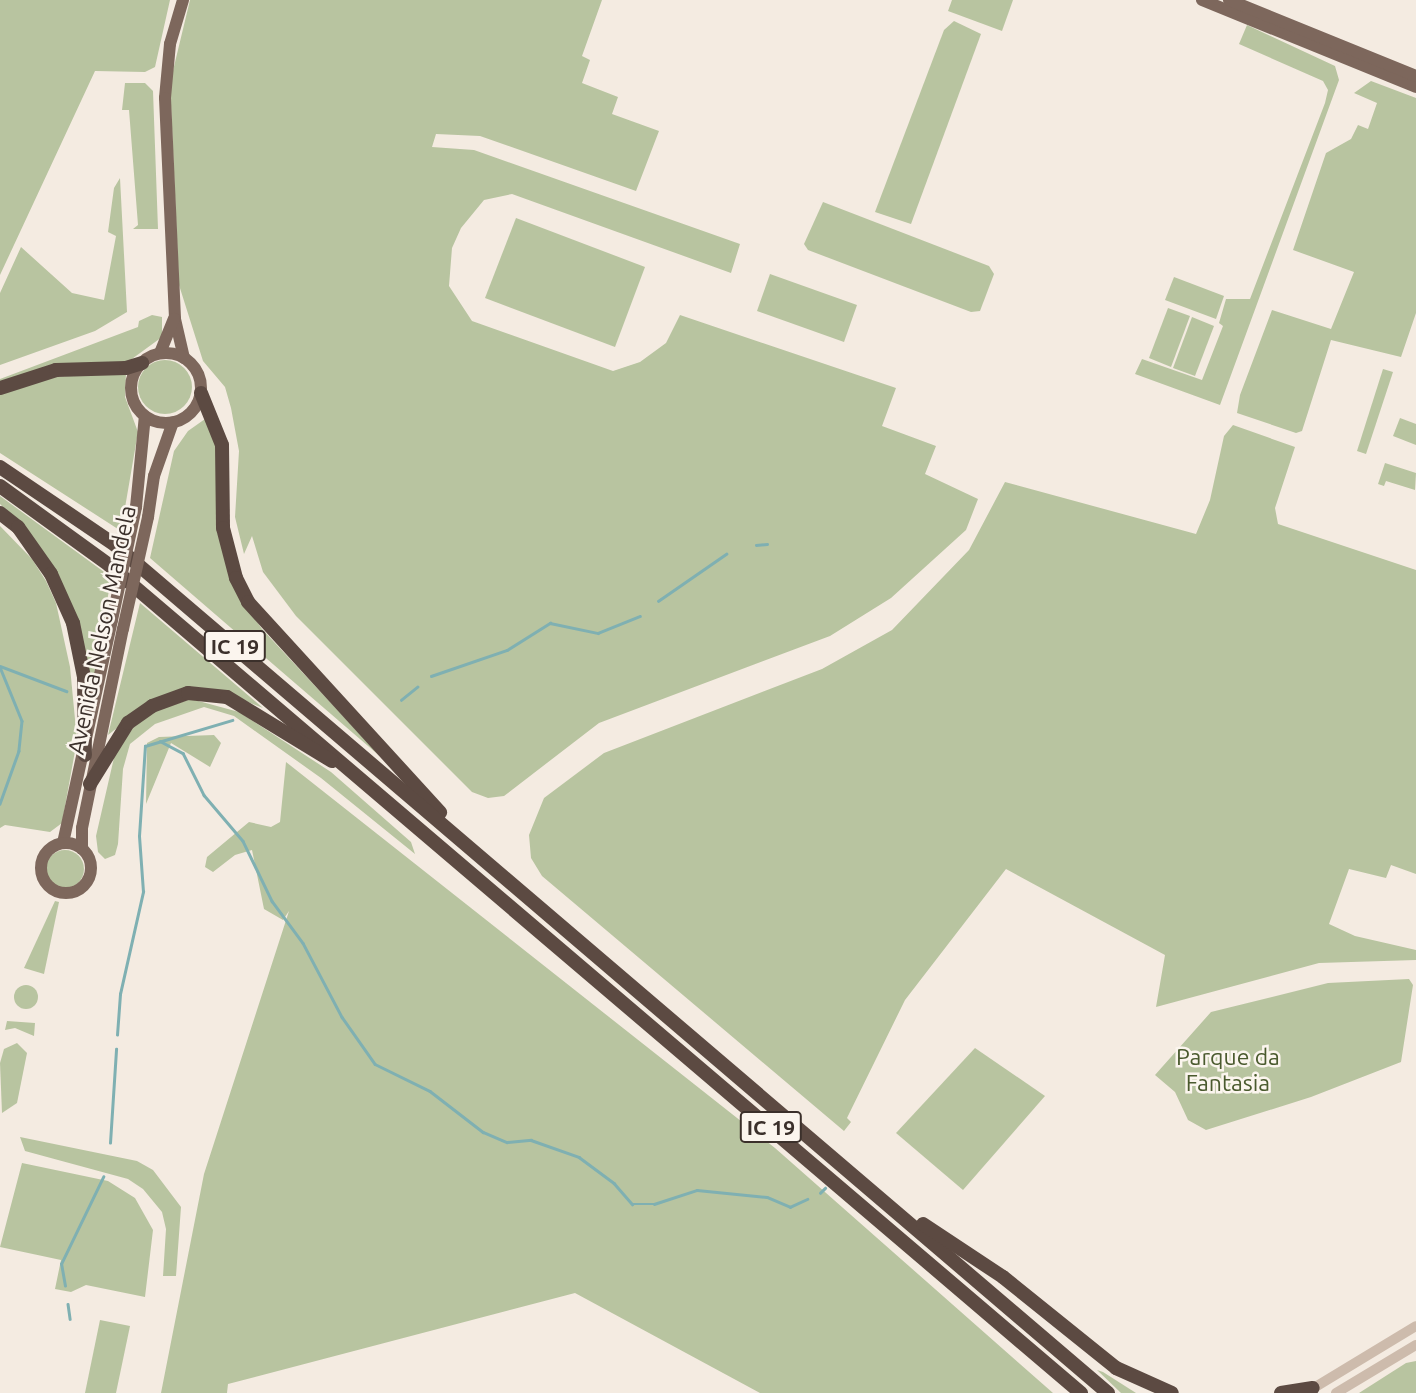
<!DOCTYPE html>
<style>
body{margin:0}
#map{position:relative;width:1416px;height:1393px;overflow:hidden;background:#f4ebe1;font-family:Ubuntu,sans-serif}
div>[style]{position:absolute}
.green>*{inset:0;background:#b8c4a0}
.round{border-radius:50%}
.stream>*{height:2.5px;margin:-1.25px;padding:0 1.25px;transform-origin:1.25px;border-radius:1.25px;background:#7fb0b2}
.minor>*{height:10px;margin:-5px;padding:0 5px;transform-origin:5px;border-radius:5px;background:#cdbbac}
.major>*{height:12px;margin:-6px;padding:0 6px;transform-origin:6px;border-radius:6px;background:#7d675c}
.major>.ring{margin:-6px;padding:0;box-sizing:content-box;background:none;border:12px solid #7d675c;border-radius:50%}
.highway>*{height:14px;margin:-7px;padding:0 7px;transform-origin:7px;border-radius:7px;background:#5c4a42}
.major-bridge>*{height:12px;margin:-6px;padding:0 6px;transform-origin:6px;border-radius:6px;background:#7d675c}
span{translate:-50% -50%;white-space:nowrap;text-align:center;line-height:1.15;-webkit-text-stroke:5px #fbf5ee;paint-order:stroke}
.shield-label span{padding:2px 5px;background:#fbf5ee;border:2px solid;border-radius:5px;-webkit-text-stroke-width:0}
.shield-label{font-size:21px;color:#3b302b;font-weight:700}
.street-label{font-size:23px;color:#3b302b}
.park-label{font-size:23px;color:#4a5a2e}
</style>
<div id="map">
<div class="green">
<div style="clip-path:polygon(0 0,170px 0,155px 67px,145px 72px,95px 71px,0 275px)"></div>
<div style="clip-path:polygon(190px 0,602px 0,582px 56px,590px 60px,582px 83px,618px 97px,612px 114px,659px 131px,636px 191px,480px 136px,436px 134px,432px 147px,474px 150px,740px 244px,731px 273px,512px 194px,484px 200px,461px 228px,452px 248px,449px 286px,472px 321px,613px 371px,640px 362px,666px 343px,680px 315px,896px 388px,882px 426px,936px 446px,925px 474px,978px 499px,966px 530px,891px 598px,830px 636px,599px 723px,504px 796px,488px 798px,472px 792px,296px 616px,263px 572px,252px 536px,244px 554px,235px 517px,239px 451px,231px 408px,225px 387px,203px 361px,179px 285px,170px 83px)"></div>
<div style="clip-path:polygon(952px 0,1013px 0,1002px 31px,948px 11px)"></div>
<div style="clip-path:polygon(954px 21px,981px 34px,911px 224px,875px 212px,944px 30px)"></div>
<div style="clip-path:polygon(1247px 25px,1335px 66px,1339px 80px,1220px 405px,1135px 374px,1142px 359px,1202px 380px,1223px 326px,1219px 323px,1226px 299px,1250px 299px,1325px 103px,1328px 90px,1323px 81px,1239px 44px)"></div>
<div style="clip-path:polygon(1371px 81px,1416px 98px,1416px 313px,1401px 357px,1331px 340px,1302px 431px,1296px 433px,1237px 413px,1240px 395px,1272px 310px,1331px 329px,1354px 272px,1293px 250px,1326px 153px,1351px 139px,1358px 125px,1368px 129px,1377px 103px,1354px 93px)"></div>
<div style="clip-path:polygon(125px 83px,145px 83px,153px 91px,158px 229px,133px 229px,138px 225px,129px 110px,122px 110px)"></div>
<div style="clip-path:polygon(120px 178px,127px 312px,95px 331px,0 365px,0 293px,21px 247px,72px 293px,104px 300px,116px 236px,108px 232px,114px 188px)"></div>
<div style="clip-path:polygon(823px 202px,989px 266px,994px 274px,980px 311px,971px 312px,808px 250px,804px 244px)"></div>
<div style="clip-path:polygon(516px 218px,645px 267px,615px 347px,485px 298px)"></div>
<div style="clip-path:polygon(770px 274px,857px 305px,844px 342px,757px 311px)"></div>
<div style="clip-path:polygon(1174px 277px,1224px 296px,1216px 319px,1165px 300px)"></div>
<div style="clip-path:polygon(1168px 308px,1190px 316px,1171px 367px,1149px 358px)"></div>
<div style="clip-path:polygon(152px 315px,162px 317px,162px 337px,125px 364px,0 387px,0 379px,138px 327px,139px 321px)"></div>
<div style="clip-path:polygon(1192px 317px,1214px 326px,1195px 376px,1173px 368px)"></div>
<div class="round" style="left:138px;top:360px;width:54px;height:54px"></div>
<div style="clip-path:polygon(1383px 369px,1393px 372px,1366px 454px,1357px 451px)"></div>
<div style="clip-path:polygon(126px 373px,125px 397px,138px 432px,121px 531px,0 453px,0 394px,50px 377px)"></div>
<div style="clip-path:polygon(1400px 418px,1416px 424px,1416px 445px,1393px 436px)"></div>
<div style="clip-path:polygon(205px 419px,216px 446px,216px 529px,244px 603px,262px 629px,382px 758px,150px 558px,174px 451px,188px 431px)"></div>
<div style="clip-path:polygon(1233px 425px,1295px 447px,1275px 508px,1278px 524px,1416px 570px,1416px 874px,1391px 865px,1386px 878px,1349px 869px,1329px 924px,1355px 936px,1416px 950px,1416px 960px,1319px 963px,1156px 1007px,1165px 955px,1006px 869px,905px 1000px,847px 1118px,851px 1122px,844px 1131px,542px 876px,531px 858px,529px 835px,544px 798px,604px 753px,822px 669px,892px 630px,969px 550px,1005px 482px,1196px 534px,1210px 500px,1224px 436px)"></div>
<div style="clip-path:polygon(1385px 463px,1416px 473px,1415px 490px,1386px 481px,1384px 486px,1378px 484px)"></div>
<div style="clip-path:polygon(0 496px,111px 577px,92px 697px,86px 666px,33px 538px,0 504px)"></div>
<div style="clip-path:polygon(0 526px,32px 559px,46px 581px,56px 603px,70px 667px,77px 740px,62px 823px,50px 832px,5px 825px,0 828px)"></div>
<div style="clip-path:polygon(140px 603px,263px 708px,238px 698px,150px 702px,108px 735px)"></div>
<div style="clip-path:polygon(191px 699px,239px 712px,331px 772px,411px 842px,415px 854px,321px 778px,234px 716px,204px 707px,155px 724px,130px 744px,123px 769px,118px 844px,115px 855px,105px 859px,98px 852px,96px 836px,116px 749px,134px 727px,155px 711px)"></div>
<div style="clip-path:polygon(214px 735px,221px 743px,210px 767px,171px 743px,146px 804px,147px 743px,159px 737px)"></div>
<div style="clip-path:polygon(286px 762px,775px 1148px,1053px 1393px,760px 1393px,575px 1293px,228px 1384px,227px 1393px,161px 1393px,204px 1174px,289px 911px,283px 920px,264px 909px,252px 850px,235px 855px,213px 872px,205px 867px,207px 857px,249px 822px,271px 827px,280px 822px)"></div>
<div class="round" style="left:46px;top:850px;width:38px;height:38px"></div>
<div style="clip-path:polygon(55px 901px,59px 902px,44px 974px,24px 968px)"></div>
<div style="clip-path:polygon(1409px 979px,1413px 985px,1401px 1062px,1311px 1097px,1206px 1130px,1188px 1120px,1175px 1092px,1155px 1075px,1211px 1012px,1328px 983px)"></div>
<div class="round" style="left:14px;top:985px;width:24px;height:24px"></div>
<div style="clip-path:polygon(7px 1021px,35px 1023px,34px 1036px,15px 1028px,5px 1030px)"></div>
<div style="clip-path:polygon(17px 1043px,27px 1053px,17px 1103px,2px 1113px,0 1063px,4px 1049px)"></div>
<div style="clip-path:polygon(975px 1048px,1045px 1096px,963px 1190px,896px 1133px)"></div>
<div style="clip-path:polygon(20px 1137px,137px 1161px,153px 1170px,181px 1207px,176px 1276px,163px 1276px,166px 1229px,162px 1212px,143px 1189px,128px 1179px,25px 1151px)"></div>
<div style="clip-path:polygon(22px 1163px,108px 1181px,135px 1198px,153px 1230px,145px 1297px,86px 1285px,71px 1292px,55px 1289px,61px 1260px,0 1247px)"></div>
<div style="clip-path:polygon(100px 1320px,130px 1326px,116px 1393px,85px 1393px)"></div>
<div style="clip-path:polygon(1416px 1361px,1416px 1393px,1359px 1393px,1406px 1363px)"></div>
<div style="clip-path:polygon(1097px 1370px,1103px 1372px,1136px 1393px,1121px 1393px)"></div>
</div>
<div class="stream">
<div style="left:756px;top:545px;width:11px;rotate:-5deg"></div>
<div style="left:658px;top:601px;width:83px;rotate:-34.7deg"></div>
<div style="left:0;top:666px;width:71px;rotate:20.7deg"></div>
<div style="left:0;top:667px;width:58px;rotate:67.8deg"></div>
<div style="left:22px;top:721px;width:30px;rotate:96deg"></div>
<div style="left:19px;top:751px;width:56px;rotate:109.7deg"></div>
<div style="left:431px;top:676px;width:80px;rotate:-18.9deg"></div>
<div style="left:507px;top:650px;width:51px;rotate:-32.1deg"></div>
<div style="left:550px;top:623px;width:49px;rotate:11.8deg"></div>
<div style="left:598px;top:633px;width:45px;rotate:-22deg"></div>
<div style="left:401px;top:700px;width:21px;rotate:-39deg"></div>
<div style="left:160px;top:741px;width:26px;rotate:28deg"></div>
<div style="left:183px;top:753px;width:47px;rotate:63.4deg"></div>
<div style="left:204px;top:795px;width:60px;rotate:49.7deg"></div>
<div style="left:243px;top:841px;width:67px;rotate:64.2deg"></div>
<div style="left:272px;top:901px;width:52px;rotate:53.6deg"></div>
<div style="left:303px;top:943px;width:84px;rotate:62.2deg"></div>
<div style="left:342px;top:1017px;width:57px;rotate:54.9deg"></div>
<div style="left:375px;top:1064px;width:61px;rotate:26.1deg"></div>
<div style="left:430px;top:1091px;width:67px;rotate:37.7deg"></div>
<div style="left:483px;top:1132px;width:26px;rotate:23deg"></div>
<div style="left:507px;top:1142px;width:24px;rotate:-5deg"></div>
<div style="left:531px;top:1140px;width:51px;rotate:19.5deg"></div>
<div style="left:579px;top:1157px;width:44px;rotate:36.6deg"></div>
<div style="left:614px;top:1183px;width:28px;rotate:49deg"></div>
<div style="left:632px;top:1204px;width:22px"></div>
<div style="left:654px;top:1204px;width:45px;rotate:-18deg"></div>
<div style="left:697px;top:1190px;width:70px;rotate:5.7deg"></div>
<div style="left:767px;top:1197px;width:25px;rotate:23deg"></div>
<div style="left:790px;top:1207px;width:19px;rotate:-25deg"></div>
<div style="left:117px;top:1035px;width:41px;rotate:-85.8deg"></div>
<div style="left:120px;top:994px;width:105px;rotate:-77.3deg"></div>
<div style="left:143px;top:892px;width:56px;rotate:-94.1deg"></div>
<div style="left:139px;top:836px;width:90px;rotate:-86.2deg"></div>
<div style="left:145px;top:746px;width:91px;rotate:-16.6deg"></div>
<div style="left:110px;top:1143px;width:94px;rotate:-86.3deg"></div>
<div style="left:820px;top:1193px;width:7px;rotate:-45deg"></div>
<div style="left:65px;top:1286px;width:22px;rotate:-100deg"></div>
<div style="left:61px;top:1264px;width:97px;rotate:-64.2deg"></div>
<div style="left:68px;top:1304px;width:15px;rotate:82deg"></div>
</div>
<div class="minor">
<div style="left:1307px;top:1392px;width:127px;rotate:-31.2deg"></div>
<div style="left:1336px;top:1393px;width:93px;rotate:-31deg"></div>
</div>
<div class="major">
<div style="left:183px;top:0;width:46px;rotate:106.5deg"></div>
<div style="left:170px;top:44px;width:54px;rotate:95.3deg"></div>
<div style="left:165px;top:98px;width:221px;rotate:87.4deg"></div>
<div style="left:175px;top:319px;width:40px;rotate:77deg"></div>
<div style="left:1202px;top:0;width:231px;rotate:22.1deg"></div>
<div style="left:1229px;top:0;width:202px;rotate:22.1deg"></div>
<div style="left:160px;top:353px;width:37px;rotate:-68deg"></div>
<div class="ring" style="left:131px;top:353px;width:58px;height:58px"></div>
<div style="left:136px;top:507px;width:91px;rotate:-84.4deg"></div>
<div style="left:148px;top:517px;width:41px;rotate:-81.7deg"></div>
<div style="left:154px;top:476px;width:57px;rotate:-70.6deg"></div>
<div style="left:63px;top:843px;width:228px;rotate:-77.6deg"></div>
<div class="ring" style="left:41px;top:843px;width:38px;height:38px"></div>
<div style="left:82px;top:849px;width:21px;rotate:-90deg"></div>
<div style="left:82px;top:828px;width:203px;rotate:-78.4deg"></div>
</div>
<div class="highway">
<div style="left:0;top:388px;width:59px;rotate:-17.8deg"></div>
<div style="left:56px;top:370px;width:70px;rotate:-1.6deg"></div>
<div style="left:126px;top:368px;width:17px;rotate:-17deg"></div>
<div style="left:201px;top:393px;width:56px;rotate:68deg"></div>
<div style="left:222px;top:445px;width:83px;rotate:89.3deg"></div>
<div style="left:223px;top:528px;width:52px;rotate:75.4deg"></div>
<div style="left:236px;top:578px;width:27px;rotate:63deg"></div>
<div style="left:248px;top:602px;width:285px;rotate:47.6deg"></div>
<div style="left:0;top:467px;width:139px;rotate:34.1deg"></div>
<div style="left:115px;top:545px;width:1306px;rotate:40.5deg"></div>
<div style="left:0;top:486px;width:135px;rotate:35.9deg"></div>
<div style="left:109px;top:565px;width:1277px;rotate:40.43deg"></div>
<div style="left:0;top:513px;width:23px;rotate:38deg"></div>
<div style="left:18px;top:527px;width:57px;rotate:54.9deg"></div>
<div style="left:51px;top:574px;width:54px;rotate:65.8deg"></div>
<div style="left:73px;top:623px;width:55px;rotate:78.5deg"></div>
<div style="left:84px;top:677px;width:78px;rotate:89.3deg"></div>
<div style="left:90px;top:784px;width:72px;rotate:-58.1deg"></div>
<div style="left:128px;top:723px;width:29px;rotate:-35deg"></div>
<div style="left:152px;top:706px;width:38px;rotate:-20deg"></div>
<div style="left:188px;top:693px;width:39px;rotate:6deg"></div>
<div style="left:227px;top:697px;width:123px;rotate:31.4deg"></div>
<div style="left:923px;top:1224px;width:96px;rotate:33.5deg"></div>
<div style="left:1003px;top:1277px;width:145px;rotate:38.8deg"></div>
<div style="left:1116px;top:1368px;width:61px;rotate:24.1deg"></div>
<div style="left:1281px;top:1393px;width:32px;rotate:-9deg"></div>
</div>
<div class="major-bridge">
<div style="left:112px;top:620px;width:116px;rotate:-78deg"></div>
<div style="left:123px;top:629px;width:115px;rotate:-77.4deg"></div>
</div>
<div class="shield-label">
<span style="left:235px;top:646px">IC 19</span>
<span style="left:771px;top:1127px">IC 19</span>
</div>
<div class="street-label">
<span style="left:102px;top:630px;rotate:-78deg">Avenida Nelson Mandela</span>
</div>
<div class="park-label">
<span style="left:1228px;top:1070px">Parque da<br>Fantasia</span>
</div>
</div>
